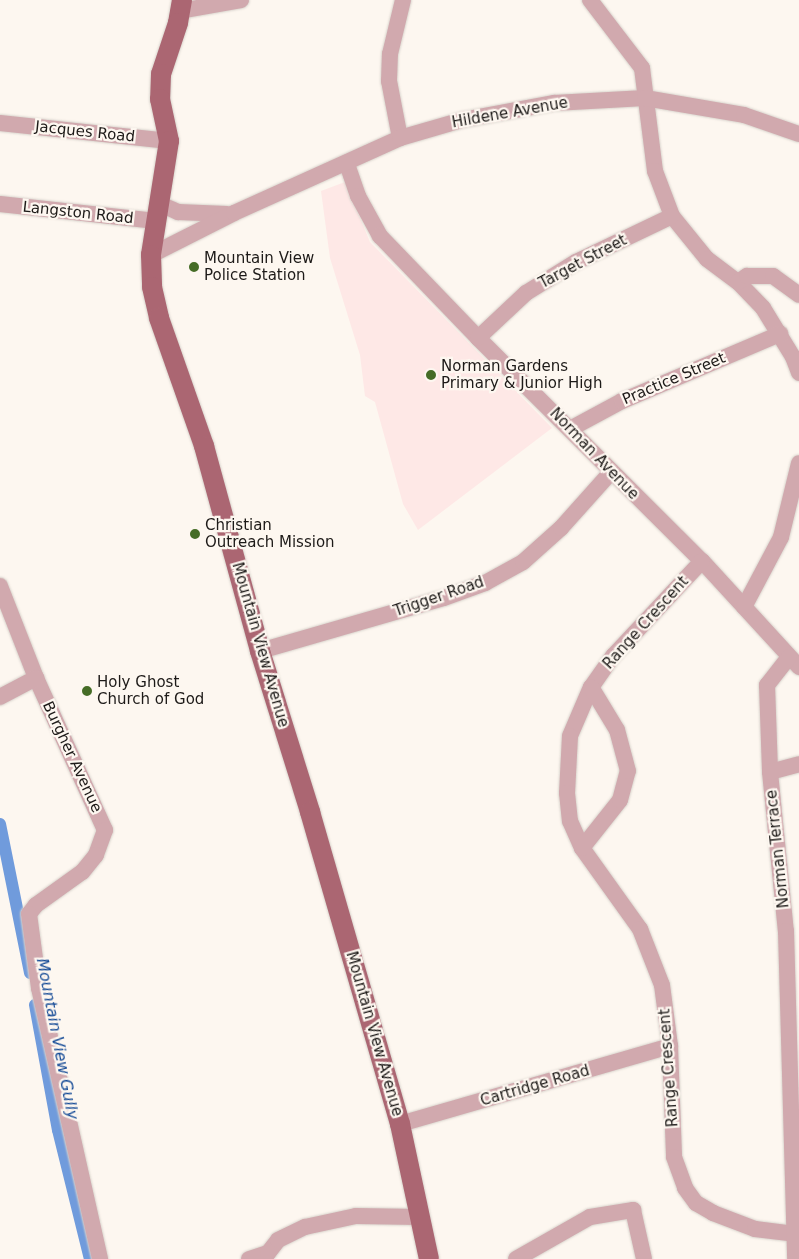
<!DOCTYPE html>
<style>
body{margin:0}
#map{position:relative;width:799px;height:1259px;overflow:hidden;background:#fdf7f0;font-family:"DejaVu Sans",sans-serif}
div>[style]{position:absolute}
.education>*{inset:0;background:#fee8e6}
.canal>*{height:12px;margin:-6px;padding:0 6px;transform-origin:6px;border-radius:6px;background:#709bdc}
.roads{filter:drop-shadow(0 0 1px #d9d4cd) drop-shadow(0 0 1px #d9d4cd)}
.minor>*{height:16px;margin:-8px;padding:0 8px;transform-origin:8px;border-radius:8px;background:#d1a9ae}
.major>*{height:20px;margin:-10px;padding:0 10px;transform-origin:10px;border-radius:10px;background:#ab6672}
.dots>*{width:14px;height:14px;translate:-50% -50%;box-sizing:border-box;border:2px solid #fdf7f0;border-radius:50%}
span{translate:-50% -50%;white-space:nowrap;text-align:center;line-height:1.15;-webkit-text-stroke:4.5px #fdf7f0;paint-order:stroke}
.street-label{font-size:15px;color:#1d1a18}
.poi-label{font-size:15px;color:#1d1a18}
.left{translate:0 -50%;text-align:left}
.water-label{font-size:16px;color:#144a96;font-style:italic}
</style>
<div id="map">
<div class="education">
<div style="clip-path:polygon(345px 182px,370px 242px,552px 428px,418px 530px,403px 504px,375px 402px,365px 396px,360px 355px,330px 258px,321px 191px)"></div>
</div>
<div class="canal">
<div style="left:0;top:824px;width:152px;rotate:78.6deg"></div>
<div style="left:35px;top:1005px;width:127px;rotate:79.6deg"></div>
<div style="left:58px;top:1130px;width:133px;rotate:76.1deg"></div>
</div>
<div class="roads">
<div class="minor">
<div style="left:590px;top:0;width:86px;rotate:52.6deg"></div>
<div style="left:642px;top:68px;width:104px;rotate:82.8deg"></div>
<div style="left:655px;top:171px;width:48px;rotate:69.3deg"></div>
<div style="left:672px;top:216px;width:55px;rotate:50.9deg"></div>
<div style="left:707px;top:259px;width:39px;rotate:37deg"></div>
<div style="left:738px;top:282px;width:36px;rotate:46deg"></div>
<div style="left:763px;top:308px;width:57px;rotate:58.5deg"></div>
<div style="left:793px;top:357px;width:17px;rotate:69deg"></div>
<div style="left:180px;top:11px;width:62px;rotate:-10.2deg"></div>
<div style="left:0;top:123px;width:170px;rotate:6.1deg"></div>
<div style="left:400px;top:138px;width:58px;rotate:-100.9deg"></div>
<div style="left:389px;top:81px;width:27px;rotate:-88deg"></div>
<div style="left:390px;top:54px;width:56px;rotate:-76.5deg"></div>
<div style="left:347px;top:164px;width:34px;rotate:71deg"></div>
<div style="left:358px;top:196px;width:46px;rotate:61.2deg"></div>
<div style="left:380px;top:236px;width:141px;rotate:46.1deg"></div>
<div style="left:478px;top:338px;width:316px;rotate:44.9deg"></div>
<div style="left:702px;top:561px;width:144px;rotate:47.5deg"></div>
<div style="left:0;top:204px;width:157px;rotate:6.2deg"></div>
<div style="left:160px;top:204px;width:20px;rotate:24deg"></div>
<div style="left:178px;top:212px;width:49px;rotate:2.3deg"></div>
<div style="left:151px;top:255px;width:93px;rotate:-26.8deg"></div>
<div style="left:234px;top:213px;width:182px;rotate:-24.3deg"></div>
<div style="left:400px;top:138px;width:65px;rotate:-16.2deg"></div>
<div style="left:462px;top:120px;width:94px;rotate:-10.5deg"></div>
<div style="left:554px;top:103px;width:91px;rotate:-3.1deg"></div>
<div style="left:645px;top:98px;width:100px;rotate:9.7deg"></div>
<div style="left:744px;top:115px;width:58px;rotate:19.1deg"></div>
<div style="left:738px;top:282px;width:11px;rotate:-34deg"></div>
<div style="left:747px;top:276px;width:26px"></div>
<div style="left:773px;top:276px;width:32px;rotate:36deg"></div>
<div style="left:478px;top:338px;width:66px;rotate:-43.2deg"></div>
<div style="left:526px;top:293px;width:59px;rotate:-31.8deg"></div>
<div style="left:576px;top:262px;width:106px;rotate:-25.6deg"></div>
<div style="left:570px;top:429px;width:59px;rotate:-28.3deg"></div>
<div style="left:622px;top:401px;width:172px;rotate:-23deg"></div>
<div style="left:702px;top:561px;width:130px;rotate:133.1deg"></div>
<div style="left:613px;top:656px;width:38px;rotate:125deg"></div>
<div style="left:591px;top:687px;width:53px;rotate:113.2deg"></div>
<div style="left:570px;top:736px;width:57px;rotate:93deg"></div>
<div style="left:567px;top:793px;width:28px;rotate:84deg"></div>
<div style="left:570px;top:821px;width:30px;rotate:66deg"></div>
<div style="left:582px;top:848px;width:100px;rotate:54.4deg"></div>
<div style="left:640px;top:929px;width:60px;rotate:68.6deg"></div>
<div style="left:662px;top:985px;width:62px;rotate:82.5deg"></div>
<div style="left:670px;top:1046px;width:111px;rotate:87.9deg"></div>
<div style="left:674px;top:1157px;width:33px;rotate:70deg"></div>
<div style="left:685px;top:1188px;width:19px;rotate:54deg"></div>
<div style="left:696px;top:1203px;width:20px;rotate:30deg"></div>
<div style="left:713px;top:1213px;width:45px;rotate:20.9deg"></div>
<div style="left:755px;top:1229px;width:38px;rotate:7deg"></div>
<div style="left:0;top:586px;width:99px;rotate:68.6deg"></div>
<div style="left:36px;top:678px;width:167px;rotate:65.6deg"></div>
<div style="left:105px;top:830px;width:27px;rotate:110deg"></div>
<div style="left:96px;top:855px;width:22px;rotate:129deg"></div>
<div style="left:82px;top:872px;width:57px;rotate:144.3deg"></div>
<div style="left:36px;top:905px;width:11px;rotate:128deg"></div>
<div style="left:29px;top:914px;width:75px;rotate:82.3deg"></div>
<div style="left:39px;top:988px;width:278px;rotate:77.3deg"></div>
<div style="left:744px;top:607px;width:79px;rotate:-62.1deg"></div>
<div style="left:781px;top:537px;width:76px;rotate:-76.3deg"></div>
<div style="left:260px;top:651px;width:191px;rotate:-16.1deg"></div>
<div style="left:444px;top:598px;width:44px;rotate:-20.1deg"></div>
<div style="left:485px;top:583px;width:43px;rotate:-28.9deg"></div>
<div style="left:523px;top:562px;width:51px;rotate:-41.8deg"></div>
<div style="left:561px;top:528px;width:76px;rotate:-48.2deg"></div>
<div style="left:789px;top:657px;width:36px;rotate:128deg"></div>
<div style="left:767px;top:685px;width:87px;rotate:88deg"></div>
<div style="left:770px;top:772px;width:160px;rotate:84.3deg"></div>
<div style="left:786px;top:931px;width:328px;rotate:88.4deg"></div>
<div style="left:0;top:697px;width:41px;rotate:-27.8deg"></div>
<div style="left:770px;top:772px;width:30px;rotate:-15deg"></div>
<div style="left:582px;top:848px;width:61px;rotate:-51.6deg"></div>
<div style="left:620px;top:800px;width:30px;rotate:-75deg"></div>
<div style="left:628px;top:771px;width:42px;rotate:-105deg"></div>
<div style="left:617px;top:730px;width:50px;rotate:-121.2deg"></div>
<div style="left:400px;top:1124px;width:281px;rotate:-16.1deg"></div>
<div style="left:249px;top:1259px;width:20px;rotate:-18deg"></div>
<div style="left:268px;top:1253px;width:16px;rotate:-52deg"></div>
<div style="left:278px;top:1240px;width:30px;rotate:-26deg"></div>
<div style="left:305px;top:1227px;width:52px;rotate:-12.2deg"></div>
<div style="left:356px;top:1216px;width:64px;rotate:0.9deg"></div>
<div style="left:516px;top:1259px;width:85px;rotate:-29.6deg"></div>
<div style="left:590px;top:1217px;width:44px;rotate:-9.2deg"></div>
<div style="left:633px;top:1210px;width:50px;rotate:77.3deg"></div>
</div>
<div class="major">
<div style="left:182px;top:0;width:23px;rotate:100deg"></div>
<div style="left:178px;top:23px;width:54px;rotate:108.4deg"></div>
<div style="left:161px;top:74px;width:25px;rotate:92deg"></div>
<div style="left:160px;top:99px;width:43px;rotate:77.9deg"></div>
<div style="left:169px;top:141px;width:115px;rotate:99deg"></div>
<div style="left:151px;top:255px;width:32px;rotate:88deg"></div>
<div style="left:152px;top:287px;width:32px;rotate:77deg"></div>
<div style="left:159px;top:318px;width:136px;rotate:70.6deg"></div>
<div style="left:204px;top:446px;width:213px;rotate:74.7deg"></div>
<div style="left:260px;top:651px;width:169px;rotate:72.7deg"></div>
<div style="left:310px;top:812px;width:325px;rotate:73.9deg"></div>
<div style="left:400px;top:1124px;width:138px;rotate:77.9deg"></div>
</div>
</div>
<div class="dots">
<div style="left:194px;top:267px;background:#456c26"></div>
<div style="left:431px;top:375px;background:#456c26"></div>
<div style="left:195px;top:534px;background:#456c26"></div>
<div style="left:87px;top:691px;background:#456c26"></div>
</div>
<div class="street-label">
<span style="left:510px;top:113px;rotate:-10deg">Hildene Avenue</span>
<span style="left:85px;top:132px;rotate:6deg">Jacques Road</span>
<span style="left:78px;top:213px;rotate:6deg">Langston Road</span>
<span style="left:583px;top:262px;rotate:-28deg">Target Street</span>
<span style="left:674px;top:379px;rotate:-23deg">Practice Street</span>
<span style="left:594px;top:454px;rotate:46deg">Norman Avenue</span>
<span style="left:439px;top:597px;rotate:-19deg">Trigger Road</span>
<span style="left:646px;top:623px;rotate:-48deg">Range Crescent</span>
<span style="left:260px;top:645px;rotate:74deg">Mountain View Avenue</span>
<span style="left:72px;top:757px;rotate:65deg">Burgher Avenue</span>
<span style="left:778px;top:849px;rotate:-96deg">Norman Terrace</span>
<span style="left:374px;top:1034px;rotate:74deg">Mountain View Avenue</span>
<span style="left:669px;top:1068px;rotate:-94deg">Range Crescent</span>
<span style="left:535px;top:1086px;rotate:-16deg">Cartridge Road</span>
</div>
<div class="poi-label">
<span class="left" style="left:204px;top:267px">Mountain View<br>Police Station</span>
<span class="left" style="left:441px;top:375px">Norman Gardens<br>Primary &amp; Junior High</span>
<span class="left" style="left:205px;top:534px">Christian<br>Outreach Mission</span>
<span class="left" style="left:97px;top:691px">Holy Ghost<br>Church of God</span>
</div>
<div class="water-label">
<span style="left:57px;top:1039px;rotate:79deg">Mountain View Gully</span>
</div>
</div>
